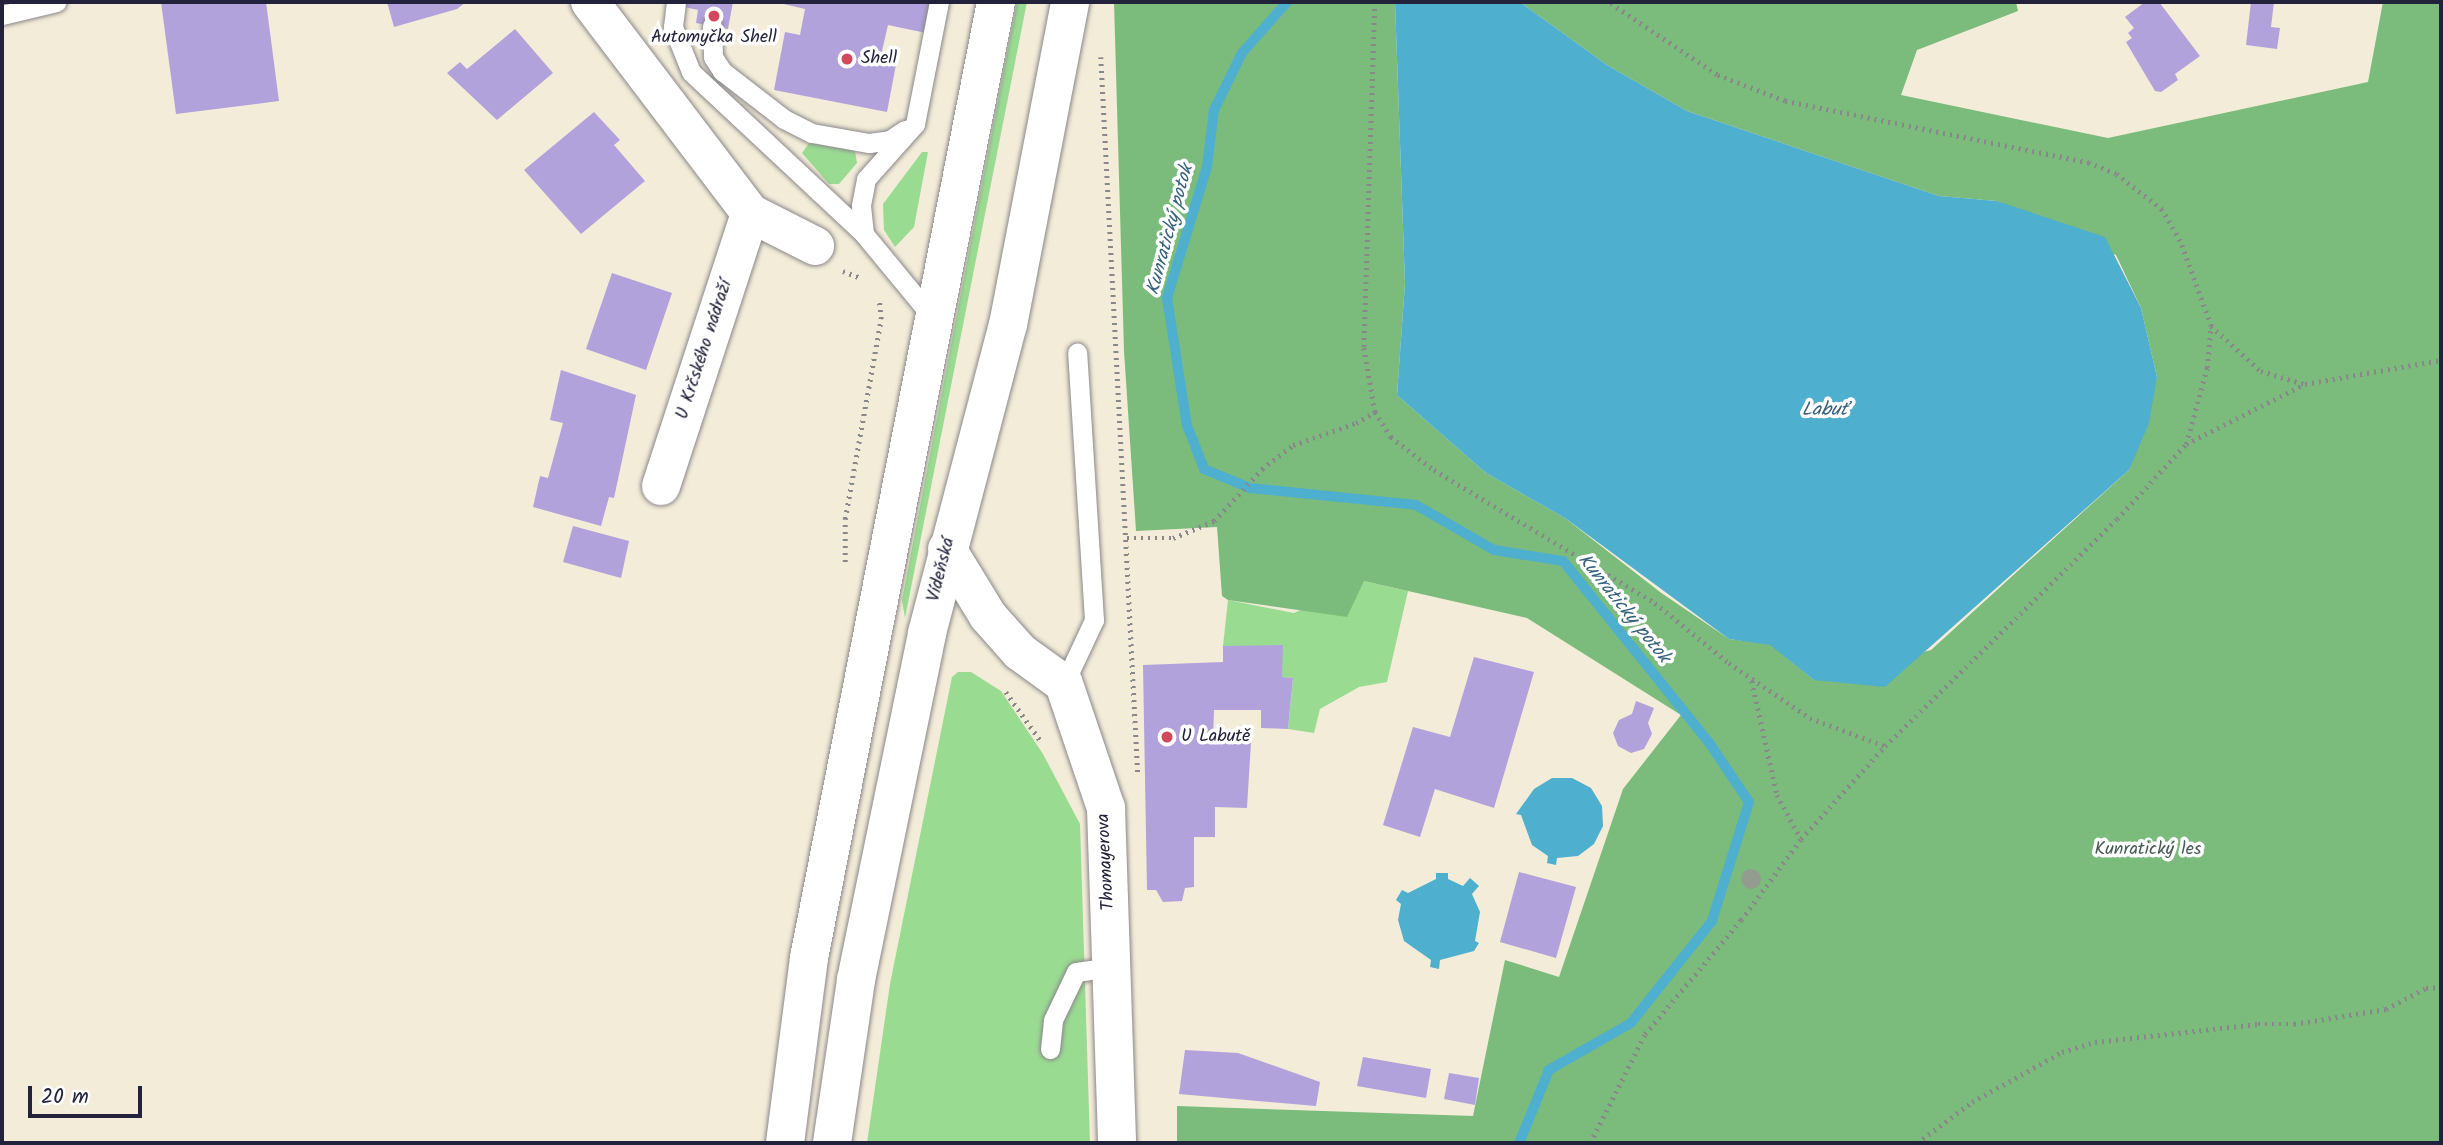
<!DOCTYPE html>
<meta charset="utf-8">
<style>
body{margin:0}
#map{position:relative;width:2443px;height:1145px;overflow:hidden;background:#f3ecd8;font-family:Kalam,sans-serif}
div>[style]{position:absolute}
.green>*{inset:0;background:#9adb92}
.forest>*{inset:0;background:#7bbb7c}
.water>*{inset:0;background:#4fafce}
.stream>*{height:10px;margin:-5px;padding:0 5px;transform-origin:5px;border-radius:5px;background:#4fafce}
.building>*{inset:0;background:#b1a2db}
.path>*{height:4.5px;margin-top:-2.25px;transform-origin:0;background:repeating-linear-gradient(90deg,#8a878a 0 2px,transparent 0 7px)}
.roads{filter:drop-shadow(0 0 2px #8a878a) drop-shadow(0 0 2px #8a878a)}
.service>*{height:19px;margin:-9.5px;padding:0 9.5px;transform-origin:9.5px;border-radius:9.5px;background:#fff}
.minor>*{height:38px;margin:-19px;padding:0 19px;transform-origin:19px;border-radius:19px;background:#fff}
.secondary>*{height:38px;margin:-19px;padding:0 19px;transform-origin:19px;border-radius:19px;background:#fff}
.trees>*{width:20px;height:20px;margin:-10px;border-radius:50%;background:#949c90}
.dots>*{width:19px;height:19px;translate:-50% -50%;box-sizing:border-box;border:4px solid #fff;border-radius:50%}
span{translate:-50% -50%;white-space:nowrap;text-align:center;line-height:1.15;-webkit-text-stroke:7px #fff;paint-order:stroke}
.poi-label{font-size:18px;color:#22223b}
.left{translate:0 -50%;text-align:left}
.street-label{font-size:18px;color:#22223b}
.park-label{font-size:18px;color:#465a55}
.water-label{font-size:19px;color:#36617d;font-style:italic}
.frame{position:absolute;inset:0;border:4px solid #22223b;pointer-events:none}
.scale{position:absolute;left:28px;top:1086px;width:114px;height:32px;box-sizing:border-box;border:4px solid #22223b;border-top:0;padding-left:9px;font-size:21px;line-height:24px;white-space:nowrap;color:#22223b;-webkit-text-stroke:5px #fff;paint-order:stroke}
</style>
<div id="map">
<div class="green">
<div style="clip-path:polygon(1017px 2px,1027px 2px,905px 618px,902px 600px)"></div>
<div style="clip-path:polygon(809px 143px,855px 151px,857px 163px,839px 184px,829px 184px,802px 153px)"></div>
<div style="clip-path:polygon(922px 152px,928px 152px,914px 227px,895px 247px,884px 230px,883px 204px)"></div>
<div style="clip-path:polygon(1364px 581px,1408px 591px,1387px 682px,1359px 687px,1320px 709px,1314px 733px,1288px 729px,1293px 678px,1282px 677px,1223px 646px,1228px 600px,1294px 613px)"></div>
<div style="clip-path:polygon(958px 672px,971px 672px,1001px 691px,1043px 754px,1080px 824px,1090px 1143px,867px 1143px,890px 984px,952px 677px)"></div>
</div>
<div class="forest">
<div style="clip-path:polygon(1114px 2px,1395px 2px,1405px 283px,1397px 395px,1486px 473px,1565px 518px,1660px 592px,1729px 639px,1770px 644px,1814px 680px,1931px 650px,2129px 470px,2157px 377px,2141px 308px,2116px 255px,1997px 201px,1939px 196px,1687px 111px,1607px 65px,1520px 2px,2016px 2px,2018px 11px,1917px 50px,1901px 95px,2108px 138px,2368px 82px,2383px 2px,2441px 2px,2441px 1143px,1177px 1143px,1177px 1106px,1473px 1116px,1505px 960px,1559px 977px,1623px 789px,1681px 715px,1527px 618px,1364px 581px,1347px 617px,1228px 600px,1222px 596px,1217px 527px,1136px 531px,1124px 351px)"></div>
</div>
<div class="water">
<div style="clip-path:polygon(1395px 2px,1520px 2px,1607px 65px,1687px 111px,1939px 196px,1997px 201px,2105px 237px,2141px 308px,2157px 377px,2149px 423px,2129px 470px,1885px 687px,1814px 680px,1770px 645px,1729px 639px,1565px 518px,1486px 473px,1397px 395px,1405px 283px)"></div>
<div style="clip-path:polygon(1552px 778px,1572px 778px,1591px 788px,1602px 806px,1603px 826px,1594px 844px,1578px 856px,1557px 858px,1556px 865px,1547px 863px,1548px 856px,1532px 845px,1521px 815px,1516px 814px,1534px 789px)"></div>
<div style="clip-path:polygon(1436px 873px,1448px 873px,1448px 879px,1463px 886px,1470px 878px,1479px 886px,1472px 894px,1480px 912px,1475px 941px,1479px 943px,1474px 951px,1440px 960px,1439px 969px,1430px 967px,1431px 960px,1404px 941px,1398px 920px,1401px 904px,1396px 900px,1402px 890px,1408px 893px,1436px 879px)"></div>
</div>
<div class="stream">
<div style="left:1287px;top:2px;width:68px;rotate:131.4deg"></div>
<div style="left:1242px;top:53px;width:64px;rotate:116.2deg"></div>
<div style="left:1214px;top:110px;width:57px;rotate:97deg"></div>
<div style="left:1207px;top:167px;width:137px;rotate:107deg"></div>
<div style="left:1167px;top:298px;width:129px;rotate:81.1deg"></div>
<div style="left:1187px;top:425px;width:47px;rotate:68.9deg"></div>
<div style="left:1204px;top:469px;width:50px;rotate:22.4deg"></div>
<div style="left:1250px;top:488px;width:167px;rotate:5.8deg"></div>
<div style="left:1416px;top:505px;width:90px;rotate:30deg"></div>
<div style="left:1494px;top:550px;width:70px;rotate:9.1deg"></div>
<div style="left:1563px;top:561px;width:235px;rotate:51.2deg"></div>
<div style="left:1710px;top:744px;width:70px;rotate:56.1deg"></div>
<div style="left:1749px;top:802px;width:125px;rotate:107.3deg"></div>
<div style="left:1712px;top:921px;width:130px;rotate:128.5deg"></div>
<div style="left:1631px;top:1023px;width:95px;rotate:150.2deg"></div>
<div style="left:1549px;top:1070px;width:79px;rotate:112.3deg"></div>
</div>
<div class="building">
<div style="clip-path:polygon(161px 2px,266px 2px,279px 101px,176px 114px)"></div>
<div style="clip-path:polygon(387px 2px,466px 2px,457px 9px,394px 27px)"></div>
<div style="clip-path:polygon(662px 2px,733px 2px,728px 29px,696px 23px,698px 10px)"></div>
<div style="clip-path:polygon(775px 2px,932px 2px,926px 33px,888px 25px,882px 51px,898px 54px,887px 112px,774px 90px,785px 32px,800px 35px,805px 9px)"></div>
<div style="clip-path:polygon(2145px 2px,2159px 2px,2200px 56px,2175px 74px,2178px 80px,2161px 92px,2155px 91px,2126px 42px,2132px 38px,2128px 33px,2134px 28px,2125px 17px)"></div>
<div style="clip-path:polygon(2251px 2px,2274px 2px,2271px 27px,2280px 28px,2277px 49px,2246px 45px)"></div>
<div style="clip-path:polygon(515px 29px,553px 73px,497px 120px,447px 73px,460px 62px,467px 69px)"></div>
<div style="clip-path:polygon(594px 112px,620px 140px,614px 145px,645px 181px,581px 234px,524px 170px)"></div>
<div style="clip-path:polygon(612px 273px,672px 293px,646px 370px,586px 349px)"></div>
<div style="clip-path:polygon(561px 370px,636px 395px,614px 498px,609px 497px,601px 526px,533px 507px,540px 476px,548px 478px,563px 423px,550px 420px)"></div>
<div style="clip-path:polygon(573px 526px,629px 541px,621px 578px,563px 562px)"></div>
<div style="clip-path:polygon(1283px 645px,1282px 677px,1293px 678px,1288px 729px,1261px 728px,1261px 710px,1214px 710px,1213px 741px,1251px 742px,1247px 808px,1215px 807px,1215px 837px,1194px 837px,1194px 887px,1185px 888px,1182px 901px,1163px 902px,1156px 890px,1147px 890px,1143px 665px,1223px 662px,1223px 646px)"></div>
<div style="clip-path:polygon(1474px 657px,1534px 672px,1494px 808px,1435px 789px,1420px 837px,1383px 825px,1413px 727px,1450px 737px)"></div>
<div style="clip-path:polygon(1636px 701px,1654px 708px,1648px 723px,1652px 734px,1644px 749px,1631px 753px,1618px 746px,1613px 733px,1619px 720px,1632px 714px)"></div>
<div style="clip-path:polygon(1519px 872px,1576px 887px,1556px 958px,1500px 942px)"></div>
<div style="clip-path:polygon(1185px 1050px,1238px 1053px,1320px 1082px,1316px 1106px,1179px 1094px)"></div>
<div style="clip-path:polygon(1363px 1057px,1431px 1069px,1426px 1098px,1357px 1086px)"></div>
<div style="clip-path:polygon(1449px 1073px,1479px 1078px,1475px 1105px,1444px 1099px)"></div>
</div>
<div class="path">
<div style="left:1375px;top:2px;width:346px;rotate:91.8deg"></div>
<div style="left:1364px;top:348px;width:65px;rotate:80.2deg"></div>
<div style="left:1375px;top:412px;width:30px;rotate:57deg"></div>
<div style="left:1391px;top:437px;width:54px;rotate:37.5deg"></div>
<div style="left:1434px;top:470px;width:258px;rotate:31deg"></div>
<div style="left:1655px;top:603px;width:95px;rotate:39deg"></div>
<div style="left:1729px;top:663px;width:98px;rotate:34.2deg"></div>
<div style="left:1810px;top:718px;width:80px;rotate:20.5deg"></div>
<div style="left:1101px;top:57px;width:719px;rotate:87.05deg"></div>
<div style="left:843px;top:271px;width:19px;rotate:21deg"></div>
<div style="left:2211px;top:326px;width:67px;rotate:42deg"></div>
<div style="left:2261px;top:371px;width:45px;rotate:16.8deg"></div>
<div style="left:2186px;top:444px;width:133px;rotate:-26.8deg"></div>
<div style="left:2305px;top:384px;width:138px;rotate:-10deg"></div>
<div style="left:1127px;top:538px;width:46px"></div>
<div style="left:1173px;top:538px;width:44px;rotate:-22.5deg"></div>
<div style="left:1214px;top:521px;width:71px;rotate:-47.3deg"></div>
<div style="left:1262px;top:469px;width:39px;rotate:-38deg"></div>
<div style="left:1293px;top:445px;width:67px;rotate:-19.2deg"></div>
<div style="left:1356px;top:423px;width:22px;rotate:-30deg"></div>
<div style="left:845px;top:562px;width:43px;rotate:-90deg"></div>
<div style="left:845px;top:519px;width:203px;rotate:-79.8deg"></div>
<div style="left:881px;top:319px;width:18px;rotate:-96deg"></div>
<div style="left:1752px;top:681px;width:117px;rotate:77.6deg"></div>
<div style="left:1777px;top:795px;width:50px;rotate:61.4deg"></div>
<div style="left:1006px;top:692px;width:59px;rotate:54.7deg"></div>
<div style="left:1590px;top:1143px;width:122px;rotate:-63.2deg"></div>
<div style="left:1645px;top:1034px;width:149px;rotate:-49.9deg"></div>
<div style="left:1741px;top:920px;width:101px;rotate:-53.5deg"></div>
<div style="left:1801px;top:839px;width:125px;rotate:-47.9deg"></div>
<div style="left:1885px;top:746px;width:325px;rotate:-44.4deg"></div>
<div style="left:2117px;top:519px;width:102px;rotate:-47.4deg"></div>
<div style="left:2186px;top:444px;width:79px;rotate:-74.6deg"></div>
<div style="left:2207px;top:368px;width:42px;rotate:-84.6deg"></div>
<div style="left:2211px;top:326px;width:90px;rotate:-110deg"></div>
<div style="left:2180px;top:241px;width:36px;rotate:-120deg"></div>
<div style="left:2162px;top:210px;width:58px;rotate:-142deg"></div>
<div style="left:2116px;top:174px;width:29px;rotate:-158deg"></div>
<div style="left:2089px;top:163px;width:310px;rotate:-168.5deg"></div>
<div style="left:1785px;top:101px;width:73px;rotate:-159.1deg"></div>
<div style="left:1717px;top:75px;width:131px;rotate:-146.2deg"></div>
<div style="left:1917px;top:1143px;width:69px;rotate:-36.7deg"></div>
<div style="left:1972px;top:1102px;width:103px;rotate:-29.1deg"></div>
<div style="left:2062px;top:1052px;width:34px;rotate:-17deg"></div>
<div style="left:2095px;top:1042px;width:164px;rotate:-6.3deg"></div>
<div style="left:2258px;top:1024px;width:36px"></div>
<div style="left:2294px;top:1024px;width:93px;rotate:-9.3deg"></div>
<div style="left:2386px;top:1009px;width:45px;rotate:-27.7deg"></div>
<div style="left:2426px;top:988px;width:15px;rotate:-4deg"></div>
</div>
<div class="roads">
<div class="service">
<div style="left:676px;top:2px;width:25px;rotate:97deg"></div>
<div style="left:673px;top:27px;width:48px;rotate:68.2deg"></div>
<div style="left:691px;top:72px;width:237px;rotate:43.1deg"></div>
<div style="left:2px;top:15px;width:56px;rotate:-13.5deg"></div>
<div style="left:712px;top:26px;width:31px;rotate:88deg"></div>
<div style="left:713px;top:57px;width:17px;rotate:57deg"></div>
<div style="left:722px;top:71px;width:78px;rotate:37.7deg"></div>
<div style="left:784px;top:119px;width:31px;rotate:27deg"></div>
<div style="left:812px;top:133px;width:58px;rotate:10deg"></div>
<div style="left:869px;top:143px;width:21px;rotate:-8deg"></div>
<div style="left:890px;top:140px;width:18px;rotate:-34deg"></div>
<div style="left:934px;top:319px;width:110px;rotate:-129.5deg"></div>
<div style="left:864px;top:234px;width:29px;rotate:-96deg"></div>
<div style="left:861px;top:205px;width:26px;rotate:-79deg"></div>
<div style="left:866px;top:179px;width:74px;rotate:-48.3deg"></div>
<div style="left:915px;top:124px;width:124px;rotate:-78.9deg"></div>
<div style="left:1064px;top:684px;width:71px;rotate:-64.9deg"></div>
<div style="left:1094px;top:620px;width:268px;rotate:-93.6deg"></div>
<div style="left:1050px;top:1049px;width:29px;rotate:-84deg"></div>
<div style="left:1053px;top:1020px;width:53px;rotate:-64.4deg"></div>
<div style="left:1076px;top:972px;width:35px;rotate:-8deg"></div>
</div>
<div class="minor">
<div style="left:590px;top:2px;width:265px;rotate:52.8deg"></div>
<div style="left:750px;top:213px;width:73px;rotate:26.9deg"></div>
<div style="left:661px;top:486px;width:287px;rotate:-71.9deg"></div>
<div style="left:947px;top:549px;width:79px;rotate:58.5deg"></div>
<div style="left:988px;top:616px;width:48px;rotate:48.4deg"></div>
<div style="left:1020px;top:652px;width:54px;rotate:36deg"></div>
<div style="left:1064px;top:684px;width:131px;rotate:71.3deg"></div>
<div style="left:1106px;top:808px;width:335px;rotate:88.1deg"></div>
</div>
<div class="secondary">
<div style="left:785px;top:1143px;width:187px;rotate:-82.6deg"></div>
<div style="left:809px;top:958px;width:974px;rotate:-78.93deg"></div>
<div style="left:832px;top:1143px;width:165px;rotate:-81.6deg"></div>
<div style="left:856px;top:980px;width:354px;rotate:-78.4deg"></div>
<div style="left:927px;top:633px;width:318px;rotate:-75.3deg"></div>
<div style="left:1008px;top:325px;width:329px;rotate:-79.1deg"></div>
</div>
</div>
<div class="trees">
<div style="left:1751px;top:879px"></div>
</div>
<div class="dots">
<div style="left:714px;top:16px;background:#d1495b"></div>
<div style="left:847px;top:59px;background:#d1495b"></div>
<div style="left:1167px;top:737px;background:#d1495b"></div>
</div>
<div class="poi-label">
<span style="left:714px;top:38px">Automyčka Shell</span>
<span class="left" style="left:861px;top:59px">Shell</span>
<span class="left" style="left:1181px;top:737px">U Labutě</span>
</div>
<div class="street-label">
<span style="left:705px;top:350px;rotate:-72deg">U Krčského nádraží</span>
<span style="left:942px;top:570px;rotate:-76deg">Vídeňská</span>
<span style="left:1107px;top:862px;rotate:-93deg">Thomayerova</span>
</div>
<div class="park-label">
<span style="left:2148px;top:850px">Kunratický les</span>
</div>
<div class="water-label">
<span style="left:1171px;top:230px;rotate:-75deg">Kunratický potok</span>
<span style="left:1825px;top:411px">Labuť</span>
<span style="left:1623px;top:609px;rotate:51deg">Kunratický potok</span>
</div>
<div class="frame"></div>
<div class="scale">20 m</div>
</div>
